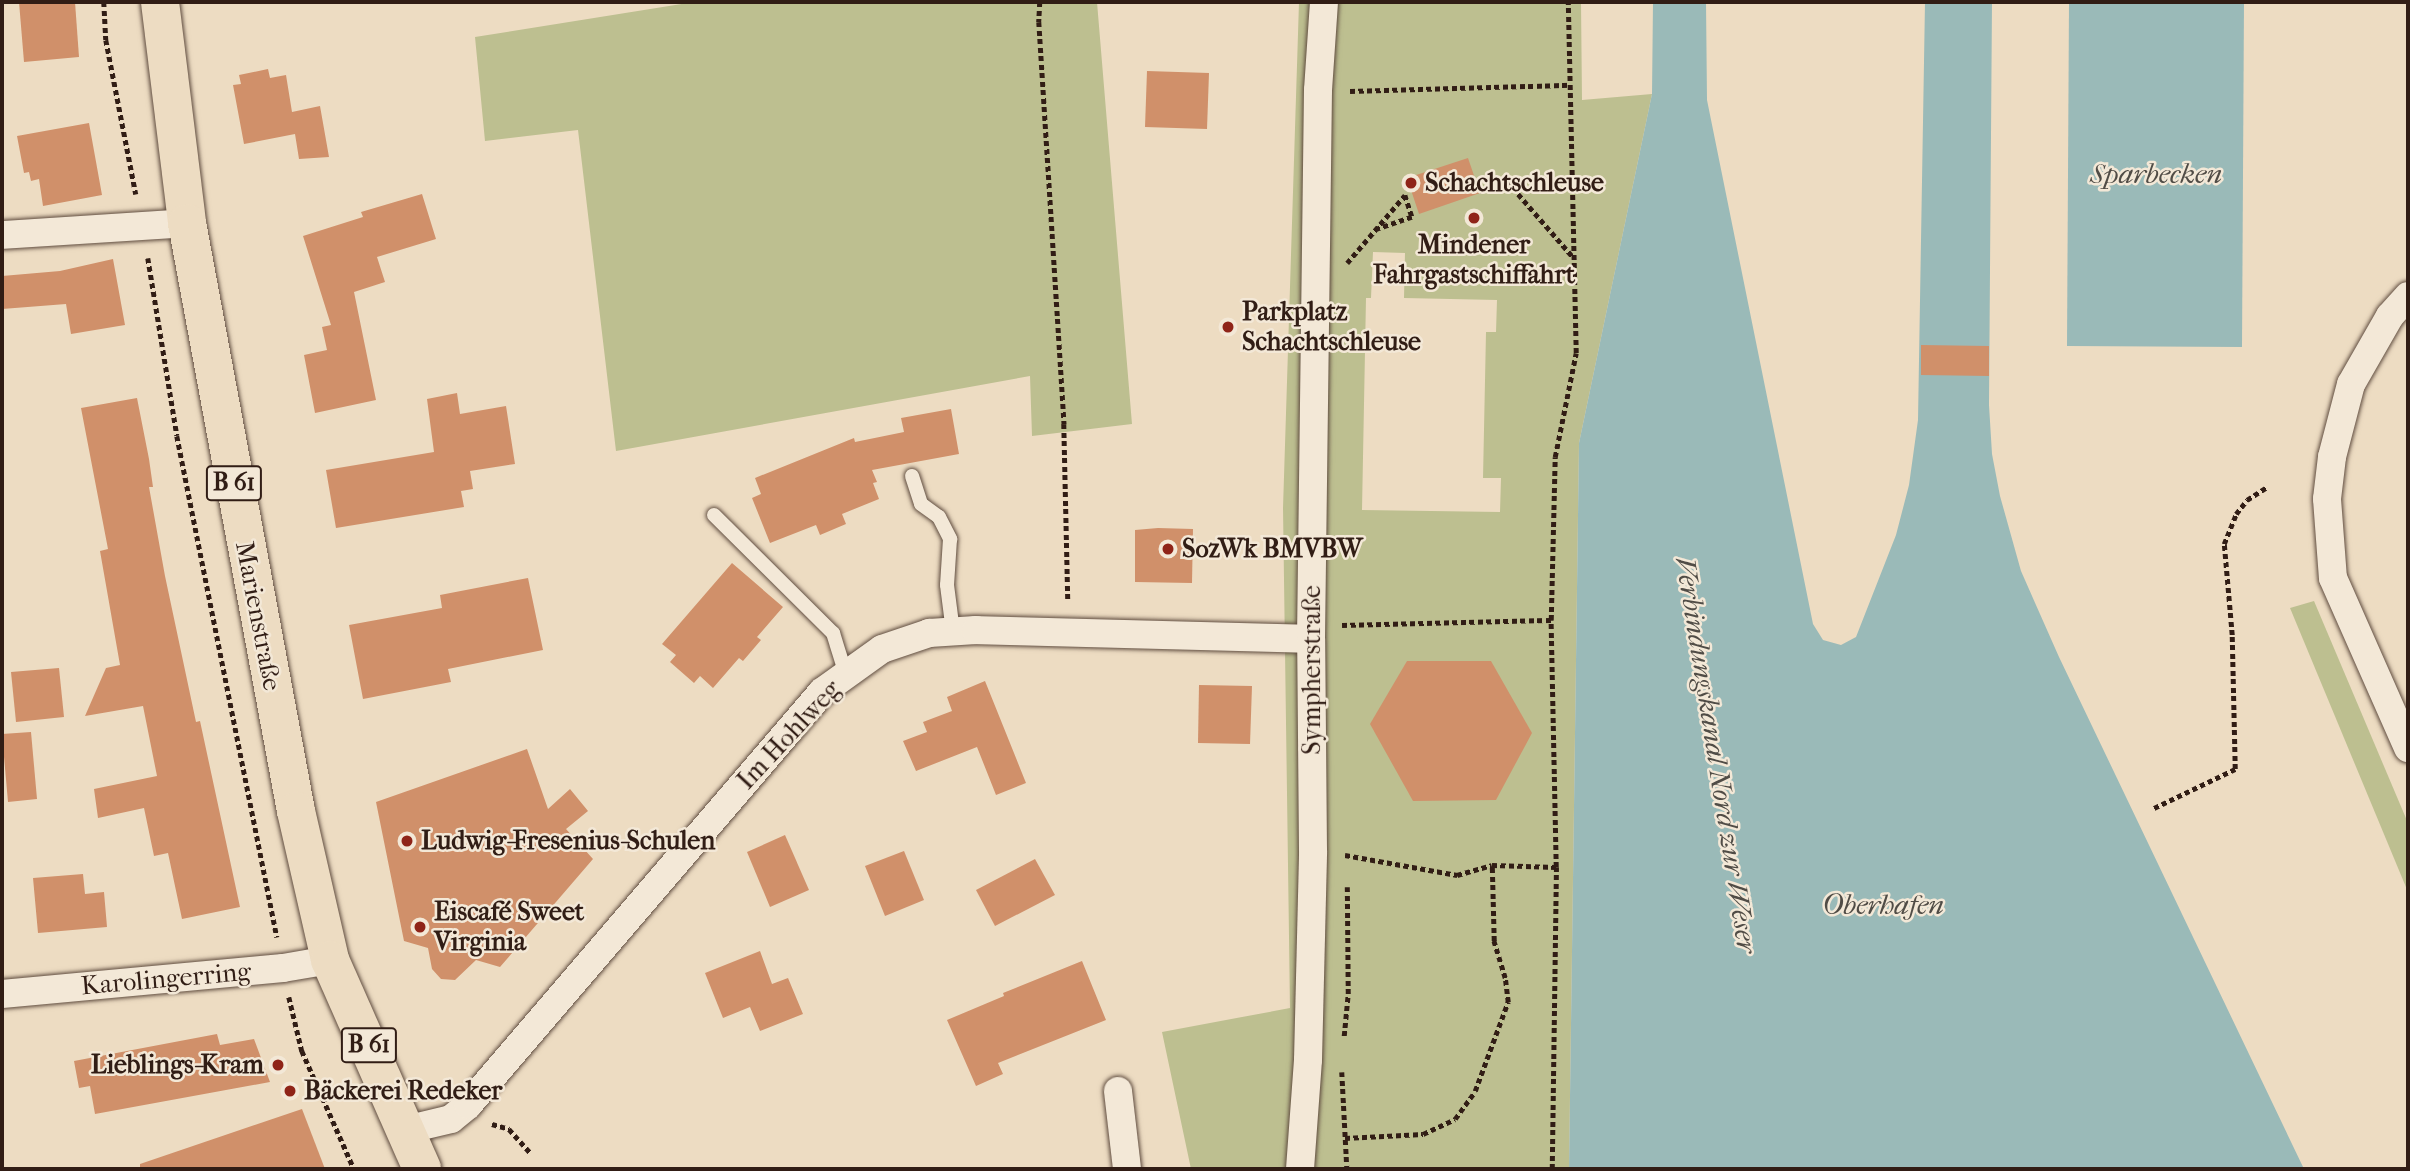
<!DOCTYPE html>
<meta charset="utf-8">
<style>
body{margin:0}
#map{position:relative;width:2410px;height:1171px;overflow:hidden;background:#eddcc2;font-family:"IM FELL French Canon",serif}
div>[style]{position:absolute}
.green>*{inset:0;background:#bdbf90}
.water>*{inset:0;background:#9abab8}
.building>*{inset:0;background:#d0906a}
.path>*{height:4.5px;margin-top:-2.25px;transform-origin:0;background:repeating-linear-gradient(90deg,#311d15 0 5px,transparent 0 8.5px)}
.roads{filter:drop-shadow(0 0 2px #604d40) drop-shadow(0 0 2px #604d40)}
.lane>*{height:14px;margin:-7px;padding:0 7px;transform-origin:7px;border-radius:7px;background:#f3e8d7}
.street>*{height:28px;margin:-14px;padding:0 14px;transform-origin:14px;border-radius:14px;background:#f3e8d7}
.primary>*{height:38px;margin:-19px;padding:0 19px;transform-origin:19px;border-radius:19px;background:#eddcc2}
.dots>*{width:19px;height:19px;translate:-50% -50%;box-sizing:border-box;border:4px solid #f3e8d7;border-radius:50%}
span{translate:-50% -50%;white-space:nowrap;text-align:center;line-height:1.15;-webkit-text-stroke:5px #f3e8d7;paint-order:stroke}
.shield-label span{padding:2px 5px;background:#f3e8d7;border:2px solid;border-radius:5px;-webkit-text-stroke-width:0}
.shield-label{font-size:24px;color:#311d15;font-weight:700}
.poi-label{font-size:26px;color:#311d15;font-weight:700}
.left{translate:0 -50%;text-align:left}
.right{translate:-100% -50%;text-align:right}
.street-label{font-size:26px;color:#311d15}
.water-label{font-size:28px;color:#504c46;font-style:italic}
.frame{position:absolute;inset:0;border:4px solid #311d15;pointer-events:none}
</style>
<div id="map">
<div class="green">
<div style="clip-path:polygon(694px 2px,1097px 2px,1132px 424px,1032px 436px,1030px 376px,616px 451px,578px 130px,485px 141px,475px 37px)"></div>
<div style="clip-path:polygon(evenodd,1299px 2px,1581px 2px,1582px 100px,1652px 94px,1579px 443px,1569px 1169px,1191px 1169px,1162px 1032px,1290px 1008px,1283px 508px,1299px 2px,1373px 252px,1405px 253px,1404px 298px,1497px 300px,1496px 332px,1486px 332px,1483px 478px,1501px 478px,1500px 512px,1362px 510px,1366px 298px,1371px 298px,1373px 252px)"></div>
<div style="clip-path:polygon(2314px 601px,2408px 823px,2408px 892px,2290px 608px)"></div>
</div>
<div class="water">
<div style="clip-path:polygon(1653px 2px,1706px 2px,1707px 100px,1813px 624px,1823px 640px,1841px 645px,1856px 637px,1896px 535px,1909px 485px,1918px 420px,1925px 2px,1992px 2px,1989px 405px,1992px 454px,2000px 496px,2021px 571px,2059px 657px,2304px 1169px,1569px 1169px,1579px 443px,1652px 94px)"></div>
<div style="clip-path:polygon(2069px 2px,2244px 2px,2242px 347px,2067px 346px)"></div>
</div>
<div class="building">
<div style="clip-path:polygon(19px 2px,75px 2px,79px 57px,24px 62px)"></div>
<div style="clip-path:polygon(268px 69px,270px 78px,286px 75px,292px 112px,320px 106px,329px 157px,299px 159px,295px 134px,244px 144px,233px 85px,241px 84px,239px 75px)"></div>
<div style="clip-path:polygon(1147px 71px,1209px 73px,1207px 129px,1145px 127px)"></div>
<div style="clip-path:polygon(89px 123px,102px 195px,43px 206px,39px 179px,31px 181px,29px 172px,24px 173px,17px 136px)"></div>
<div style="clip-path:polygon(1468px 158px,1480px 193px,1419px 214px,1407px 178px)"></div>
<div style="clip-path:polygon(422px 194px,436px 239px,377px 257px,385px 282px,354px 292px,376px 400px,315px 413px,304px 355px,327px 350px,322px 327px,331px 325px,303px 236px,363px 217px,361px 212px)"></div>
<div style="clip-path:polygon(113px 259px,125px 325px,71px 334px,66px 304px,2px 309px,2px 276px,60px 271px)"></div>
<div style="clip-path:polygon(1921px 345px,1989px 346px,1989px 376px,1921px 375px)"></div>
<div style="clip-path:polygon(457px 393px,460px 414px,506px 406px,515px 464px,470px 471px,473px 489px,461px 491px,464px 507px,336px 528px,326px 470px,434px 452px,427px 399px)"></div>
<div style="clip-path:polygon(137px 398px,149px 459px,153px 487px,149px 487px,165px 576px,196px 722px,200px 721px,240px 907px,182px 919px,168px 853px,154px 856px,144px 808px,98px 818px,94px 789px,157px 776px,143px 706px,85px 716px,106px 668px,120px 665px,100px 551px,108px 549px,81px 408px)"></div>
<div style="clip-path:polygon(951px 409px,959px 454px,872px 470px,877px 482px,873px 483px,879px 499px,842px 514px,846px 524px,820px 535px,816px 525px,770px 543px,752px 498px,761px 494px,755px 478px,854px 438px,855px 442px,904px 432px,901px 418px)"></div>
<div style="clip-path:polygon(1158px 528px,1193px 529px,1192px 583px,1135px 582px,1135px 530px)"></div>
<div style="clip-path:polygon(732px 563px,783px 607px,757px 637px,761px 640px,743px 661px,739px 658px,713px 688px,700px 676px,694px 683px,670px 662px,676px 655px,662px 644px)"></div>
<div style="clip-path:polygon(528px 578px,543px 650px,448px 669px,451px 682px,363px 699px,349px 625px,442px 608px,440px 595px)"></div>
<div style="clip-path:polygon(1407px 661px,1491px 661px,1532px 733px,1496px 800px,1413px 801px,1370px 724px)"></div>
<div style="clip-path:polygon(59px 668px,64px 717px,16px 722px,11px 672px)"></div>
<div style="clip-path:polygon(985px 681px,1026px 783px,996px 795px,977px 747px,916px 771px,903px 741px,927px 732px,923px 722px,952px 711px,947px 697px)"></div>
<div style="clip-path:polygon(1199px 685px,1252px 686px,1250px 744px,1198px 743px)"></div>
<div style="clip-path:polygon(31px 732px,37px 799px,8px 802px,2px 734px)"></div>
<div style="clip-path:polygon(527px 749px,548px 809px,570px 789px,588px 811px,566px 829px,593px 859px,500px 967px,476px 960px,455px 980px,441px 979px,432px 969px,428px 948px,404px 941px,376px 802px)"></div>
<div style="clip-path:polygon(785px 835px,809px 890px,770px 907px,747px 852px)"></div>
<div style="clip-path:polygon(904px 851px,924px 900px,885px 916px,865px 866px)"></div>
<div style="clip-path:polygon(1035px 859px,1055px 895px,995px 926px,976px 890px)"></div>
<div style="clip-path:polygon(83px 874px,85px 894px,104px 892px,107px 927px,38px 933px,33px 878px)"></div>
<div style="clip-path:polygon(760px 951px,772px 984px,788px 978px,803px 1014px,760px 1031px,750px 1007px,723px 1018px,705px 973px)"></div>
<div style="clip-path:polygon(1082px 961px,1106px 1020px,998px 1063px,1003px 1074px,976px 1086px,947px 1020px,1004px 996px,1003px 993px)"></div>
<div style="clip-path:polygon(217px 1034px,220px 1045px,254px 1039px,270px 1082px,95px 1114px,90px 1086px,79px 1088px,74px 1061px)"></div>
<div style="clip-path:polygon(302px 1109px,325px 1169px,140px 1169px,140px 1164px)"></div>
</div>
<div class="path">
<div style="left:104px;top:2px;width:38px;rotate:87deg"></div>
<div style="left:106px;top:40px;width:157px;rotate:79deg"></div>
<div style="left:1040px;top:2px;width:20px;rotate:93deg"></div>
<div style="left:1039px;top:22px;width:403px;rotate:86.4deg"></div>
<div style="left:1064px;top:424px;width:178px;rotate:88.7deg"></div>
<div style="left:1350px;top:91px;width:221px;rotate:-1.6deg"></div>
<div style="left:1479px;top:191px;width:30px;rotate:-20deg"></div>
<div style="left:1507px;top:181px;width:102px;rotate:49deg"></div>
<div style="left:148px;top:258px;width:180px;rotate:80.7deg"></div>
<div style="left:177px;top:436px;width:511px;rotate:78.71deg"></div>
<div style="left:1347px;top:263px;width:89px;rotate:-49.5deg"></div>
<div style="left:1405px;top:195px;width:23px;rotate:72deg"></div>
<div style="left:1412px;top:217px;width:37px;rotate:161deg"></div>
<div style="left:1342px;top:625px;width:209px;rotate:-1.4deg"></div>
<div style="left:2154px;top:808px;width:90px;rotate:-25.7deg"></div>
<div style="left:2235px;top:769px;width:134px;rotate:-91.3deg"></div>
<div style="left:2232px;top:635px;width:91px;rotate:-95deg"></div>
<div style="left:2224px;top:544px;width:32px;rotate:-68deg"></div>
<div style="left:2236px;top:514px;width:18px;rotate:-52deg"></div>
<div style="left:2247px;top:500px;width:24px;rotate:-33deg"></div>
<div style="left:1345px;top:855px;width:114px;rotate:10.1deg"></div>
<div style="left:1457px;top:875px;width:36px;rotate:-16deg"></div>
<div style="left:1492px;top:865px;width:64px;rotate:1.8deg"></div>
<div style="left:289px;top:997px;width:56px;rotate:76.5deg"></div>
<div style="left:302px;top:1051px;width:129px;rotate:66.2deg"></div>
<div style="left:1344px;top:1036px;width:42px;rotate:-84.6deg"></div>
<div style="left:1348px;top:994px;width:107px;rotate:-90.5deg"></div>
<div style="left:1342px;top:1072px;width:97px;rotate:87deg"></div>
<div style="left:492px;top:1124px;width:18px;rotate:16deg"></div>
<div style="left:509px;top:1129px;width:31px;rotate:48deg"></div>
<div style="left:1345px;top:1138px;width:78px;rotate:-2.9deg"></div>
<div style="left:1423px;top:1134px;width:35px;rotate:-25deg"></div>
<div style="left:1455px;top:1119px;width:34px;rotate:-54deg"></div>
<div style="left:1475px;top:1091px;width:95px;rotate:-69.7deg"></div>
<div style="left:1508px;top:1002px;width:24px;rotate:-97deg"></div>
<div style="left:1505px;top:978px;width:39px;rotate:-107deg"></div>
<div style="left:1494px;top:941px;width:76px;rotate:-91.5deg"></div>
<div style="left:1552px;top:1169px;width:302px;rotate:-89.2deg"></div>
<div style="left:1556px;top:867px;width:247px;rotate:-91.2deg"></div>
<div style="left:1551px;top:620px;width:163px;rotate:-88.6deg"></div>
<div style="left:1555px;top:457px;width:106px;rotate:-78.6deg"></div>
<div style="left:1576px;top:353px;width:351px;rotate:-91.3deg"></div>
</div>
<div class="roads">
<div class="lane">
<div style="left:912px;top:476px;width:29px;rotate:72deg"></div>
<div style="left:921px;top:504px;width:22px;rotate:36deg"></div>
<div style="left:939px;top:517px;width:25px;rotate:63deg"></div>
<div style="left:950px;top:539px;width:46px;rotate:93.7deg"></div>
<div style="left:947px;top:585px;width:47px;rotate:82.7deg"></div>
<div style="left:714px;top:515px;width:168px;rotate:44.8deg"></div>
<div style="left:833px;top:633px;width:44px;rotate:72.8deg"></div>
</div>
<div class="street">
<div style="left:2px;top:235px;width:185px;rotate:-3.7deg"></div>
<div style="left:2408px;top:296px;width:27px;rotate:132deg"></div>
<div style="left:2390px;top:316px;width:78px;rotate:119.8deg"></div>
<div style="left:2351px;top:384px;width:75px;rotate:104.6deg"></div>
<div style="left:2332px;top:457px;width:42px;rotate:96.8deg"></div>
<div style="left:2327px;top:499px;width:79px;rotate:85.7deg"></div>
<div style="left:2333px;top:578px;width:186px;rotate:66.2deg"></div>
<div style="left:2px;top:994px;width:282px;rotate:-5.3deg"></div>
<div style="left:283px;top:968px;width:48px;rotate:-9.7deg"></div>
<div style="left:1118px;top:1091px;width:79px;rotate:83.4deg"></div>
<div style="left:405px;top:1130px;width:47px;rotate:-13.4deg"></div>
<div style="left:451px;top:1119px;width:22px;rotate:-39deg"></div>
<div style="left:468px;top:1105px;width:544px;rotate:-49.4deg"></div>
<div style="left:822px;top:692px;width:74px;rotate:-35.6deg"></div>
<div style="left:882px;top:649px;width:50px;rotate:-18.8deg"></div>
<div style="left:929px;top:633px;width:47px;rotate:-3.7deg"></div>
<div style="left:976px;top:630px;width:335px;rotate:1.5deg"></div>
<div style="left:1300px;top:1169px;width:109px;rotate:-85.8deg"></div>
<div style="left:1308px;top:1060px;width:209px;rotate:-88.6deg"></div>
<div style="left:1313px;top:851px;width:212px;rotate:-90.5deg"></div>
<div style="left:1311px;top:639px;width:549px;rotate:-89.27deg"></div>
<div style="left:1318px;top:90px;width:88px;rotate:-86.1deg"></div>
</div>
<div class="primary">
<div style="left:160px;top:2px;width:223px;rotate:83deg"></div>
<div style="left:187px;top:223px;width:598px;rotate:79.5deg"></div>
<div style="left:296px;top:811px;width:153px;rotate:77.1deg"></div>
<div style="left:330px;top:960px;width:228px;rotate:66.2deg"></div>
</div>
</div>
<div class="dots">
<div style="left:1411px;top:183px;background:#8f2418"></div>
<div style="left:1474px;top:218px;background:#8f2418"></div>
<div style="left:1228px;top:327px;background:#8f2418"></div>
<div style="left:1168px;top:549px;background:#8f2418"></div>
<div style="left:407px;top:841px;background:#8f2418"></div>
<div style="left:420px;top:927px;background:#8f2418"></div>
<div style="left:278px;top:1065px;background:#8f2418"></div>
<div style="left:290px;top:1091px;background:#8f2418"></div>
</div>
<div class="shield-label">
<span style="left:234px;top:483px">B 61</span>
<span style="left:369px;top:1045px">B 61</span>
</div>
<div class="poi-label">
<span class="left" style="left:1425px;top:183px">Schachtschleuse</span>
<span style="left:1474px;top:260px">Mindener<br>Fahrgastschiffahrt</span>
<span class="left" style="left:1242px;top:327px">Parkplatz<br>Schachtschleuse</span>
<span class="left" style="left:1182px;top:549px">SozWk BMVBW</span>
<span class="left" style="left:421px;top:841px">Ludwig-Fresenius-Schulen</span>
<span class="left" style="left:434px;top:927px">Eiscafé Sweet<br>Virginia</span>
<span class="right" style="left:264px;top:1065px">Lieblings-Kram</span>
<span class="left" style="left:304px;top:1091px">Bäckerei Redeker</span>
</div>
<div class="street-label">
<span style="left:258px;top:616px;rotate:79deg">Marienstraße</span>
<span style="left:1312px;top:670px;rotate:-90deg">Sympherstraße</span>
<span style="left:789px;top:735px;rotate:-47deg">Im Hohlweg</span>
<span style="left:166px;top:979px;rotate:-5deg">Karolingerring</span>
</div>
<div class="water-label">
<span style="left:2156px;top:174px">Sparbecken</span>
<span style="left:1716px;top:755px;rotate:81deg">Verbindungskanal Nord zur Weser</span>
<span style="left:1883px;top:905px">Oberhafen</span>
</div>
<div class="frame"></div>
</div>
